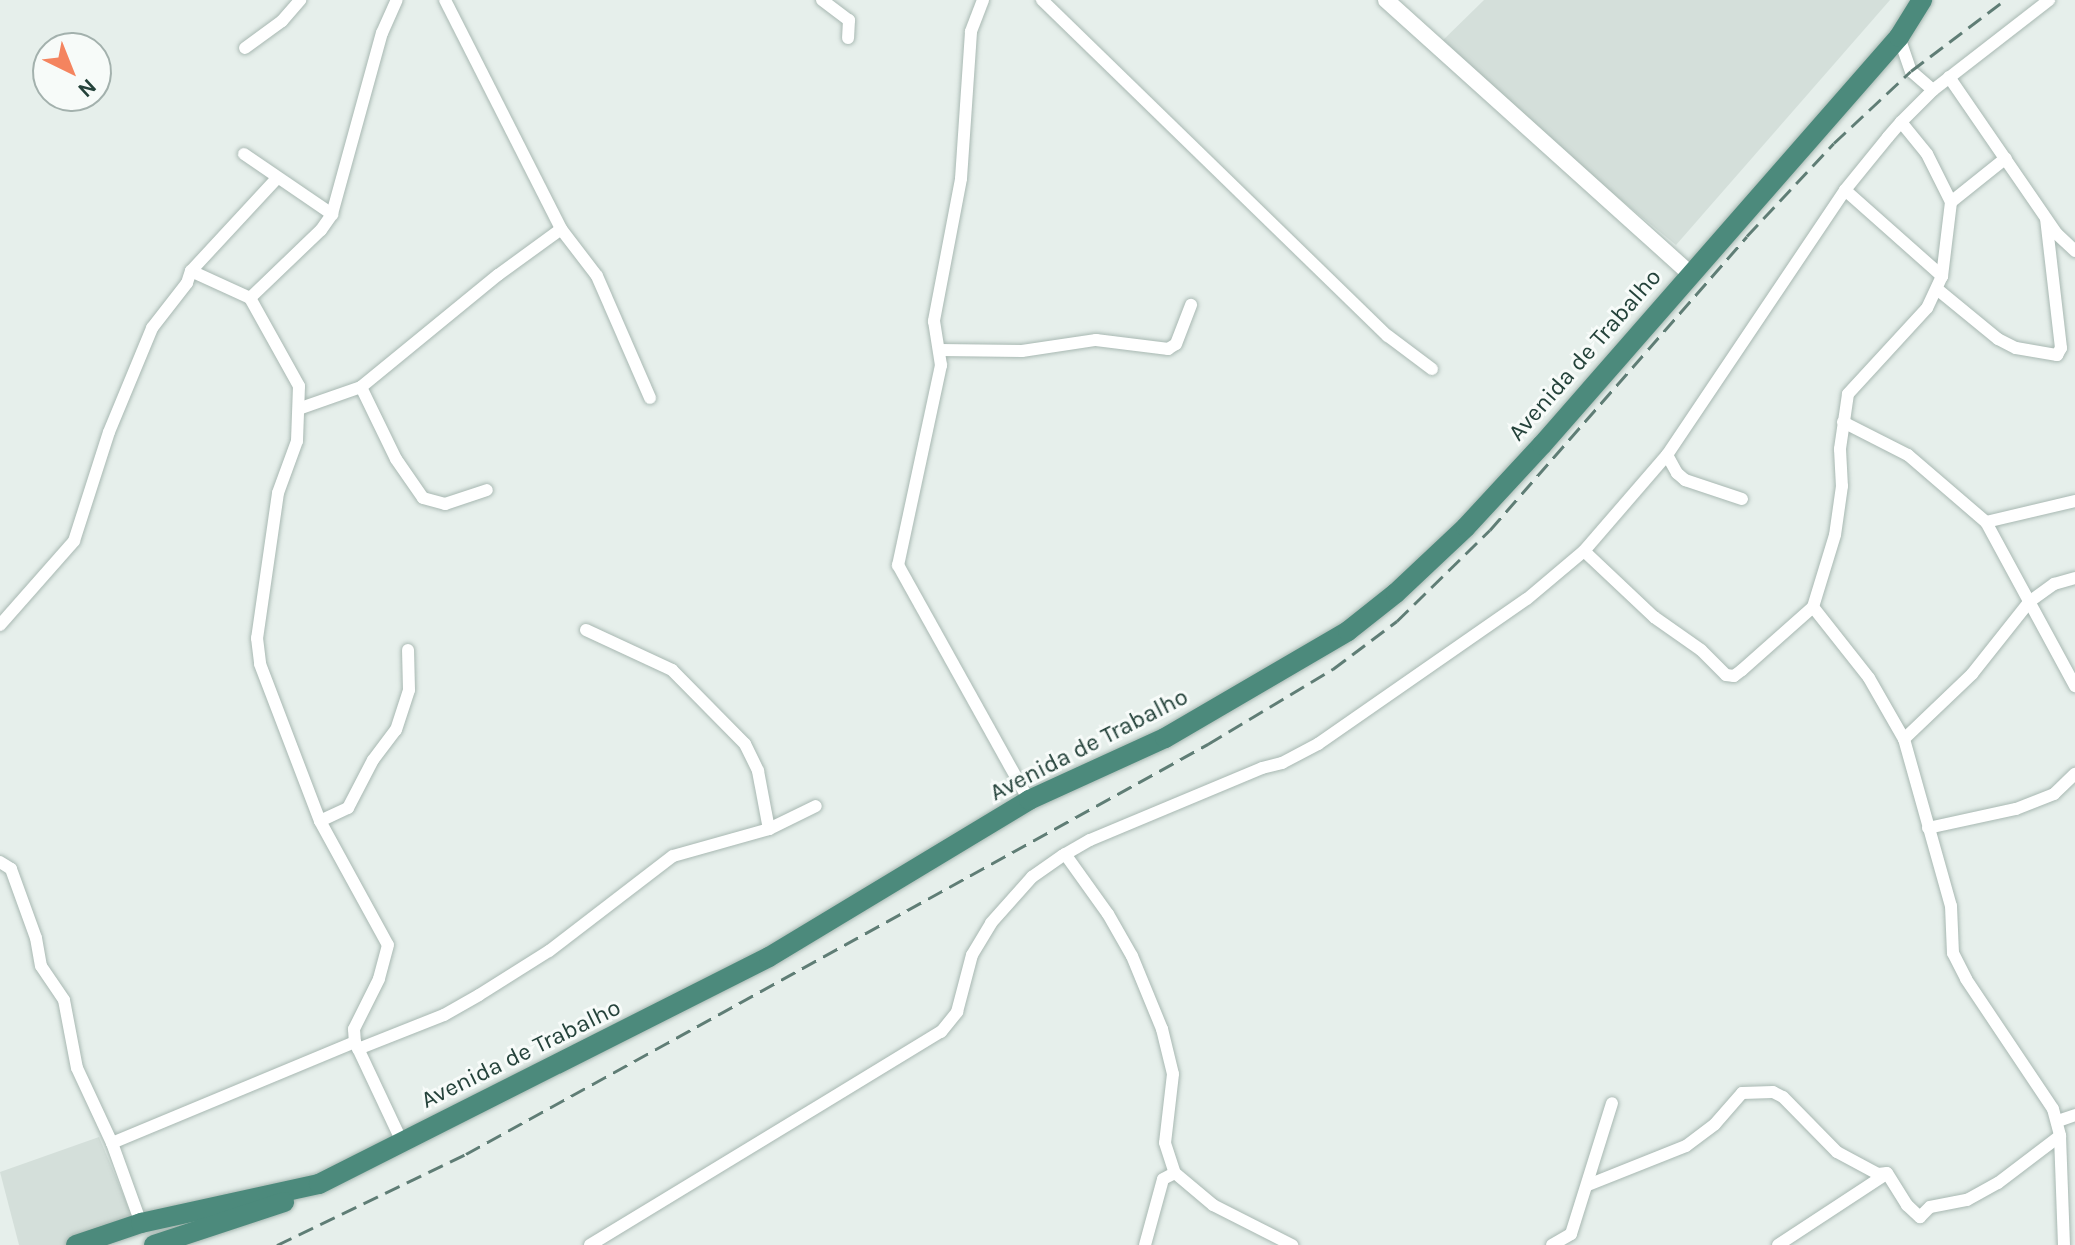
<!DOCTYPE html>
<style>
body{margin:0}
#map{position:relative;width:2075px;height:1245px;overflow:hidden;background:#e6efeb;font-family:Karla,sans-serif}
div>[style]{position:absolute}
.built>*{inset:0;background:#d4dfda}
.roads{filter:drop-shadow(0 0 2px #a8b8b2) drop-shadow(0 0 2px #a8b8b2)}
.minor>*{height:12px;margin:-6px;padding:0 6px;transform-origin:6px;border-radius:6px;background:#fff}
.tertiary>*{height:16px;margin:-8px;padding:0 8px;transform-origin:8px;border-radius:8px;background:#fff}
.trunk>*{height:20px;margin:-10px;padding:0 10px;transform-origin:10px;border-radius:10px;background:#4c8a7c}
.rail>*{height:3px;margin-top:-1.5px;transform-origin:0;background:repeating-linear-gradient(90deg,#5f7d75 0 16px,transparent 0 24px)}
span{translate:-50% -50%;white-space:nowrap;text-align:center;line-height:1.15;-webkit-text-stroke:6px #f7fbf9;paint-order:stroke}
.street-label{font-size:24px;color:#24423a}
.north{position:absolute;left:32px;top:32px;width:80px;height:80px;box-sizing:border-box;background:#f7fbf9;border:2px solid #a3b1ad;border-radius:50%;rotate:137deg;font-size:22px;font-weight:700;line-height:32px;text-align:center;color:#24423a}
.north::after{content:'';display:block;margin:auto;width:28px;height:36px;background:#f4845f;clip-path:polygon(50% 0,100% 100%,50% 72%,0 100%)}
</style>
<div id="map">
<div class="built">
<div style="clip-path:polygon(1484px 0,1890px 0,1676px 245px,1435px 48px)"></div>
<div style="clip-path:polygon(99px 1137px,135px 1223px,66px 1245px,19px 1245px,0 1172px)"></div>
</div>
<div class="roads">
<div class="minor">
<div style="left:445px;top:0;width:257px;rotate:63.1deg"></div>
<div style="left:822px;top:0;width:34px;rotate:37deg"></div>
<div style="left:849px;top:20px;width:18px;rotate:93deg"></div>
<div style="left:983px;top:0;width:34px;rotate:111deg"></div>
<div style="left:971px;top:32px;width:147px;rotate:93.9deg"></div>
<div style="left:961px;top:179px;width:145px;rotate:100.8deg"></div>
<div style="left:934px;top:321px;width:45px;rotate:81deg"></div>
<div style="left:941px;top:365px;width:205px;rotate:102.1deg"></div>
<div style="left:898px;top:565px;width:269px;rotate:60.9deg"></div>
<div style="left:1042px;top:0;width:482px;rotate:44.2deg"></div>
<div style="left:1388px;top:336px;width:55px;rotate:36.9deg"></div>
<div style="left:1899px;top:37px;width:36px;rotate:71deg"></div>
<div style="left:1911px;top:71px;width:29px;rotate:41deg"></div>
<div style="left:245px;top:48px;width:46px;rotate:-36.1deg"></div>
<div style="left:282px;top:21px;width:28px;rotate:-49deg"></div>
<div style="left:1949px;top:77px;width:191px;rotate:55.5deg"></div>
<div style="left:2057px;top:234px;width:25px;rotate:43deg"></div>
<div style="left:1901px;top:122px;width:41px;rotate:50.9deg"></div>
<div style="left:1927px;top:154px;width:54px;rotate:63.4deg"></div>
<div style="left:1951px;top:202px;width:75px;rotate:96.9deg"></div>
<div style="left:1942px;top:276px;width:35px;rotate:115deg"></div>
<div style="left:1927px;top:308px;width:117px;rotate:132.6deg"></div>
<div style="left:1848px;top:394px;width:56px;rotate:98.3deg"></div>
<div style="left:1840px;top:449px;width:37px;rotate:87deg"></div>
<div style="left:1842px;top:486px;width:49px;rotate:98.1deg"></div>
<div style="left:1835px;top:535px;width:75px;rotate:107deg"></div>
<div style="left:1813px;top:607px;width:95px;rotate:138.4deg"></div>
<div style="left:1742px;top:670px;width:10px;rotate:143deg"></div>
<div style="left:1734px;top:676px;width:8px;rotate:-173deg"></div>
<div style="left:1726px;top:675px;width:35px;rotate:-135deg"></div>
<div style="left:1701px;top:650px;width:57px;rotate:-144.9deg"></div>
<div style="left:1654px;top:617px;width:96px;rotate:-136.7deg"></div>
<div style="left:1584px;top:551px;width:127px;rotate:-49.2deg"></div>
<div style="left:1667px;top:455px;width:319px;rotate:-56.1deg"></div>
<div style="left:1845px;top:190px;width:68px;rotate:-50.9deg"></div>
<div style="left:1888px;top:137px;width:20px;rotate:-49deg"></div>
<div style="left:1901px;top:122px;width:45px;rotate:-45deg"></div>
<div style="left:1933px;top:90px;width:147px;rotate:-37.8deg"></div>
<div style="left:244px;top:154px;width:107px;rotate:34.3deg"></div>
<div style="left:1845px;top:190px;width:130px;rotate:41.6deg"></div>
<div style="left:1951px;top:202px;width:70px;rotate:-38.7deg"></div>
<div style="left:191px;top:271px;width:65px;rotate:24.6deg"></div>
<div style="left:250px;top:298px;width:101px;rotate:60.9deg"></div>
<div style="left:299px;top:386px;width:55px;rotate:92.1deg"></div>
<div style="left:297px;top:441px;width:55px;rotate:110.1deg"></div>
<div style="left:278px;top:493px;width:147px;rotate:98.2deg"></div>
<div style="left:257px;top:638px;width:26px;rotate:83deg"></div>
<div style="left:260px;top:664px;width:168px;rotate:69.1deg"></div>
<div style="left:320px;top:821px;width:141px;rotate:61.3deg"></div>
<div style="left:388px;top:945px;width:35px;rotate:105deg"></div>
<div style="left:379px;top:979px;width:56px;rotate:116.6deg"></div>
<div style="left:354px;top:1029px;width:13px;rotate:86deg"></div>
<div style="left:355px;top:1042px;width:110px;rotate:64.8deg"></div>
<div style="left:1937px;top:289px;width:79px;rotate:39.3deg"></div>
<div style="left:1998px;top:339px;width:20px;rotate:27deg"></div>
<div style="left:2016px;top:348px;width:42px;rotate:9.7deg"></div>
<div style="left:2057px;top:355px;width:8px;rotate:-60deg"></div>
<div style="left:2061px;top:348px;width:130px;rotate:-96.6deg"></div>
<div style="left:250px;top:298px;width:98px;rotate:-43.8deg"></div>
<div style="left:321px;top:230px;width:19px;rotate:-55deg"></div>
<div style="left:332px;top:214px;width:188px;rotate:-74.6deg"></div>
<div style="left:382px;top:33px;width:36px;rotate:-66deg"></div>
<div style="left:940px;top:350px;width:82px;rotate:0.7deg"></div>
<div style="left:1022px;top:351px;width:75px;rotate:-8.5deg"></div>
<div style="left:1096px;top:340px;width:73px;rotate:7.1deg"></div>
<div style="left:1168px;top:349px;width:9px;rotate:-32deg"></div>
<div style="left:1176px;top:344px;width:42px;rotate:-69deg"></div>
<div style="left:361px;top:387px;width:80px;rotate:64.1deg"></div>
<div style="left:396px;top:459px;width:47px;rotate:55.3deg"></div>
<div style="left:423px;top:498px;width:23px;rotate:15deg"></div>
<div style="left:445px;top:504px;width:44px;rotate:-18.4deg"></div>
<div style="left:301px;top:408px;width:64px;rotate:-19.3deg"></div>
<div style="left:361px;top:387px;width:177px;rotate:-39.3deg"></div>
<div style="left:498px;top:275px;width:78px;rotate:-36.1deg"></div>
<div style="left:561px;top:229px;width:59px;rotate:52.5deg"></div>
<div style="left:597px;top:276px;width:133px;rotate:66.5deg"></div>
<div style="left:1843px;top:422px;width:73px;rotate:26.9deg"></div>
<div style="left:1908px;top:455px;width:103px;rotate:40.7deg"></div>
<div style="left:1986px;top:522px;width:187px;rotate:61.5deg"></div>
<div style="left:1667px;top:455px;width:21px;rotate:61deg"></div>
<div style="left:1677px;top:473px;width:11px;rotate:41deg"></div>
<div style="left:1685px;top:480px;width:60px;rotate:18.4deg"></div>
<div style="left:1986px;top:522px;width:91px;rotate:-13.3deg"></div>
<div style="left:1813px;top:607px;width:90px;rotate:51.7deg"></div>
<div style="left:1869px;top:678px;width:70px;rotate:60.2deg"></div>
<div style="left:1904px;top:739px;width:173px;rotate:74.3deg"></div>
<div style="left:1951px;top:906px;width:47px;rotate:87.6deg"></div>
<div style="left:1953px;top:953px;width:29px;rotate:63deg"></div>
<div style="left:1966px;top:979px;width:156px;rotate:56.2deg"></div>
<div style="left:2053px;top:1109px;width:28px;rotate:75deg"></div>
<div style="left:2060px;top:1136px;width:109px;rotate:87.9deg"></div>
<div style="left:0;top:625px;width:112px;rotate:-48.6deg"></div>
<div style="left:74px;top:541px;width:114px;rotate:-72.2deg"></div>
<div style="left:109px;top:432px;width:113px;rotate:-67.5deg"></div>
<div style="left:152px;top:328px;width:57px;rotate:-52.1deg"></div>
<div style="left:187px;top:283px;width:13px;rotate:-72deg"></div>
<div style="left:191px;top:271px;width:127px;rotate:-47.2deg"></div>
<div style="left:586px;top:630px;width:95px;rotate:24.9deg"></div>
<div style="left:672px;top:670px;width:104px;rotate:45.4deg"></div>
<div style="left:745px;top:744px;width:30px;rotate:64deg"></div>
<div style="left:758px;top:771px;width:59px;rotate:79.3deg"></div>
<div style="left:1904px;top:739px;width:94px;rotate:-43.7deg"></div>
<div style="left:1972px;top:674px;width:92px;rotate:-51.6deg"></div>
<div style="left:2029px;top:602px;width:31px;rotate:-36deg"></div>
<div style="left:2054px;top:584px;width:22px;rotate:-16deg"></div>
<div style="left:320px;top:821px;width:31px;rotate:-25deg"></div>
<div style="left:348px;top:808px;width:54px;rotate:-62.5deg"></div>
<div style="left:373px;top:760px;width:38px;rotate:-53deg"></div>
<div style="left:396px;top:730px;width:42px;rotate:-72deg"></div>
<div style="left:409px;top:690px;width:40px;rotate:-91.4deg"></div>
<div style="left:1928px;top:828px;width:90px;rotate:-12.2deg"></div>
<div style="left:2016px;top:809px;width:41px;rotate:-21.5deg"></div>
<div style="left:2054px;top:794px;width:29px;rotate:-44deg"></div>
<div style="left:1065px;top:854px;width:74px;rotate:54.4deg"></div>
<div style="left:1108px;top:914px;width:48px;rotate:60.3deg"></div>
<div style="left:1132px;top:956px;width:79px;rotate:67.7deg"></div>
<div style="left:1162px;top:1029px;width:46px;rotate:76.3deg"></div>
<div style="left:1173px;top:1074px;width:69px;rotate:96.6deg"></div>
<div style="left:1165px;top:1143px;width:32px;rotate:72deg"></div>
<div style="left:1175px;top:1173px;width:50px;rotate:40.1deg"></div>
<div style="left:1213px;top:1205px;width:89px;rotate:26.9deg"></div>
<div style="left:0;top:862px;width:13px;rotate:32deg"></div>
<div style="left:11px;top:869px;width:73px;rotate:70.1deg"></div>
<div style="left:36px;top:938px;width:28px;rotate:80deg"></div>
<div style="left:41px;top:966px;width:41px;rotate:55.9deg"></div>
<div style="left:64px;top:1000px;width:69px;rotate:79.2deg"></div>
<div style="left:77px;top:1068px;width:83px;rotate:65deg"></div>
<div style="left:112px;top:1143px;width:85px;rotate:70.1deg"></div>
<div style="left:358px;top:1049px;width:92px;rotate:-21.6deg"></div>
<div style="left:444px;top:1015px;width:40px;rotate:-29.7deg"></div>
<div style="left:479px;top:995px;width:83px;rotate:-32.2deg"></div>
<div style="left:549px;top:951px;width:156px;rotate:-37.5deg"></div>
<div style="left:673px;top:856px;width:100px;rotate:-15.7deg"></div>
<div style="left:769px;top:829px;width:52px;rotate:-26.1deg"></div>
<div style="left:2058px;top:1121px;width:18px;rotate:-19deg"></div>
<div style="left:112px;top:1143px;width:263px;rotate:-22.6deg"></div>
<div style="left:1588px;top:1185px;width:105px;rotate:-21.7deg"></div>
<div style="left:1686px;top:1146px;width:36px;rotate:-37deg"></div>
<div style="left:1715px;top:1124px;width:41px;rotate:-48.9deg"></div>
<div style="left:1742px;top:1093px;width:31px;rotate:-2deg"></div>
<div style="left:1773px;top:1092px;width:11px;rotate:27deg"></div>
<div style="left:1783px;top:1097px;width:77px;rotate:45.5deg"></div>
<div style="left:1837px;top:1152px;width:47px;rotate:28.2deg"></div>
<div style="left:1878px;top:1174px;width:9px;rotate:-6deg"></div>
<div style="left:1887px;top:1173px;width:38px;rotate:58deg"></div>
<div style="left:1907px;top:1205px;width:18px;rotate:43deg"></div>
<div style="left:1920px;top:1217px;width:14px;rotate:-45deg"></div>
<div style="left:1930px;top:1207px;width:38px;rotate:-11deg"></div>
<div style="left:1967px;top:1200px;width:35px;rotate:-29deg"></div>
<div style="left:1998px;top:1183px;width:78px;rotate:-37.2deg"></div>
<div style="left:590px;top:1245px;width:411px;rotate:-31.3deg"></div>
<div style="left:941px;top:1032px;width:26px;rotate:-51deg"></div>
<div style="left:957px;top:1012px;width:59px;rotate:-75.3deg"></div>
<div style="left:972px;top:955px;width:37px;rotate:-59deg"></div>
<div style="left:991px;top:923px;width:62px;rotate:-48.3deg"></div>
<div style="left:1032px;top:877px;width:37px;rotate:-35deg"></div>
<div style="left:1062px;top:856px;width:32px;rotate:-30deg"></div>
<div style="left:1090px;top:840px;width:186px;rotate:-22.7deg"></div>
<div style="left:1262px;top:768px;width:21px;rotate:-14deg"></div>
<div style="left:1282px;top:763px;width:41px;rotate:-27.8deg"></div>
<div style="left:1318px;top:744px;width:254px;rotate:-34.8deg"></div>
<div style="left:1527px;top:599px;width:75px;rotate:-40.1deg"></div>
<div style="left:1145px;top:1245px;width:68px;rotate:-74.7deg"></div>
<div style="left:1163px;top:1179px;width:13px;rotate:-27deg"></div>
<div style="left:1552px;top:1245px;width:22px;rotate:-30deg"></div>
<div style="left:1571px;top:1234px;width:137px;rotate:-72.6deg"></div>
<div style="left:1778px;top:1245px;width:129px;rotate:-33.3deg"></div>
</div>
<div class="tertiary">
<div style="left:1386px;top:0;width:408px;rotate:42deg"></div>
</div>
<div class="trunk">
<div style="left:76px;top:1245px;width:69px;rotate:-18.7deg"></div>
<div style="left:141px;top:1223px;width:182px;rotate:-12.4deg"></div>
<div style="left:319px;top:1184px;width:504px;rotate:-26.77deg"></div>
<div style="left:769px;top:957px;width:304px;rotate:-31.1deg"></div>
<div style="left:1029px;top:800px;width:149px;rotate:-24.5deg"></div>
<div style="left:1165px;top:738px;width:212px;rotate:-30.3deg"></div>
<div style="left:1348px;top:631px;width:61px;rotate:-38.4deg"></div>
<div style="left:1396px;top:593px;width:96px;rotate:-43.3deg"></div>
<div style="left:1466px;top:527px;width:112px;rotate:-47.2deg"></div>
<div style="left:1542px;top:445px;width:542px;rotate:-48.81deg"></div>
<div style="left:1899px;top:37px;width:44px;rotate:-58.1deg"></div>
<div style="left:154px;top:1245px;width:137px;rotate:-18.3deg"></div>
</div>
</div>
<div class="rail">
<div style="left:277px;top:1245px;width:210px;rotate:-25.7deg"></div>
<div style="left:466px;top:1154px;width:848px;rotate:-28.92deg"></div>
<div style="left:1208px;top:744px;width:146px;rotate:-31deg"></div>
<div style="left:1333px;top:669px;width:80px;rotate:-36.9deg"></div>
<div style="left:1397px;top:621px;width:130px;rotate:-44.4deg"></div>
<div style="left:1490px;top:530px;width:390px;rotate:-48.8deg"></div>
<div style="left:1747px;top:236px;width:127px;rotate:-46.9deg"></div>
<div style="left:1834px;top:143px;width:105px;rotate:-43.1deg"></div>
<div style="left:1911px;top:71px;width:118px;rotate:-37.1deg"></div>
</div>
<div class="street-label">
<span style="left:1585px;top:355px;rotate:-49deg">Avenida de Trabalho</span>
<span style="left:1089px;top:745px;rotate:-27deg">Avenida de Trabalho</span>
<span style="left:521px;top:1054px;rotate:-26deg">Avenida de Trabalho</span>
</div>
<div class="north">N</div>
</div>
